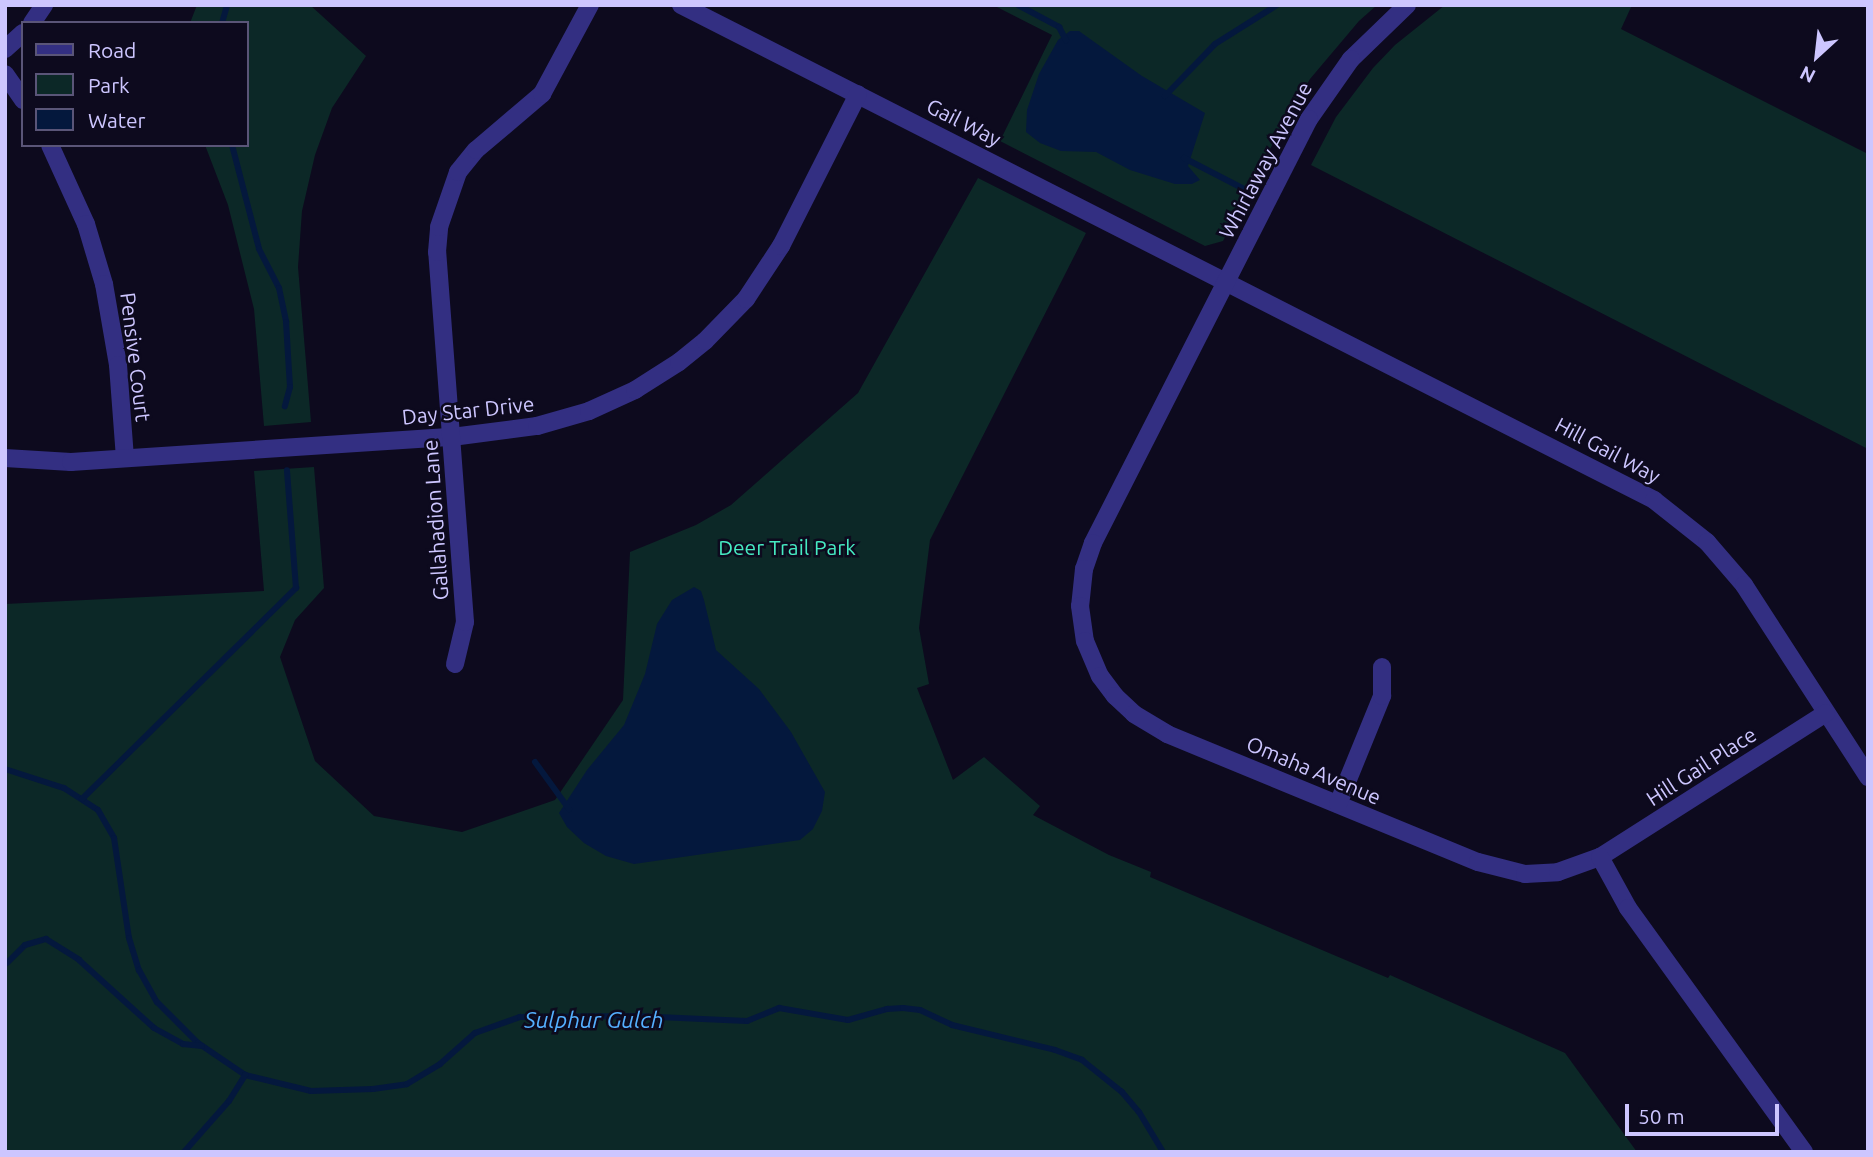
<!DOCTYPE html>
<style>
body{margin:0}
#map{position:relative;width:1873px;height:1157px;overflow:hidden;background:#0d0a1e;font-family:Ubuntu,sans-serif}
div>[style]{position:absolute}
.green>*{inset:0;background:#0c2827}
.water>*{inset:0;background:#04183d}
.stream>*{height:6px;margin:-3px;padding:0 3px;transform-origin:3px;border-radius:3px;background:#04183d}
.minor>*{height:18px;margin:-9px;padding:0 9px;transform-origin:9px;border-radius:9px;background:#332f82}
span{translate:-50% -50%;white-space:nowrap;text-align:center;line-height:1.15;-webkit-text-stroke:5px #0d0a1e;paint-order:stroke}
.street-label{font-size:21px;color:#cdc6ff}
.park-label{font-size:21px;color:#46ebc2}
.water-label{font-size:23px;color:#54b0ff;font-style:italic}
.frame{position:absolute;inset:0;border:7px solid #cdc6ff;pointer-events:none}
.legend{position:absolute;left:21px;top:21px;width:228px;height:126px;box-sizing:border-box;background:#0d0a1e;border:2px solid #5a5578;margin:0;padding:9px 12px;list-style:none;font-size:21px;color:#cdc6ff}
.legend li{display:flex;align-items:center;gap:14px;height:35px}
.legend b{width:35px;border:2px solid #5a5578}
.north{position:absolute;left:1782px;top:21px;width:70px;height:70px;-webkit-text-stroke:5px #0d0a1e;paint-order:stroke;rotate:207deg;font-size:19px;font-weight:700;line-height:28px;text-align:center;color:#cdc6ff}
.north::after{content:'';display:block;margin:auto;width:24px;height:32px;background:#cdc6ff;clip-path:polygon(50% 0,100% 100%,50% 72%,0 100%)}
.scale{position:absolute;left:1625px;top:1104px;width:154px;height:32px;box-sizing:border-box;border:4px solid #cdc6ff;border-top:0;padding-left:9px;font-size:21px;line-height:24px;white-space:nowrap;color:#cdc6ff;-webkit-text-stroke:5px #0d0a1e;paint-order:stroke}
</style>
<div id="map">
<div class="green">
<div style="clip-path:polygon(197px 5px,310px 5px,366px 56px,332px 108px,315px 155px,302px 211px,298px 267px,311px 422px,264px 426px,254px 309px,228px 205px,205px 145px,247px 145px,247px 23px,190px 23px)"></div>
<div style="clip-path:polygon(993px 5px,1377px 5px,1359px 21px,1310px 79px,1283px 124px,1223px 241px,1205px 246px,1000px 141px,1052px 35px)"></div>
<div style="clip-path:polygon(1445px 5px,1632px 5px,1621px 29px,1868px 154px,1868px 449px,1311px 165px,1336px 117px,1373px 68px,1395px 45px)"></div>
<div style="clip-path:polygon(978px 178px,1086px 233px,930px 540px,919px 628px,929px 684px,917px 688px,953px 780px,984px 757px,1040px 806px,1033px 815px,1109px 855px,1151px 872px,1150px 877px,1388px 978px,1390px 975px,1565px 1053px,1637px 1152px,5px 1152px,5px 604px,264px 591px,254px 471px,314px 467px,324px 588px,295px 620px,280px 657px,315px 761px,374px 816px,462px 832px,555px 800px,623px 700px,630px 552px,696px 525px,731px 505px,858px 393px)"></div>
</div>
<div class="water">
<div style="clip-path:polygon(1070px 31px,1079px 31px,1142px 76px,1205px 113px,1188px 166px,1200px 180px,1192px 184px,1175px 184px,1130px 170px,1096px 152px,1061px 151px,1040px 143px,1026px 132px,1027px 110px,1039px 74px,1058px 40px)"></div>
<div style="clip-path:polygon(694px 587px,701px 591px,704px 600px,716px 650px,759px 689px,791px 732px,825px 792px,822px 811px,813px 829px,800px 840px,634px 864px,606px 856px,584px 843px,567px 827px,559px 813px,587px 770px,624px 725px,645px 674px,657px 624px,672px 600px)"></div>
</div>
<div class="stream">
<div style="left:1018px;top:5px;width:47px;rotate:28.2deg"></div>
<div style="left:1059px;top:27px;width:15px;rotate:62deg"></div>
<div style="left:222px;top:23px;width:19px;rotate:-74deg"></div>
<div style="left:1165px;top:96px;width:72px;rotate:-46.1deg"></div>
<div style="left:1215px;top:44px;width:73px;rotate:-32.2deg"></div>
<div style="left:232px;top:145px;width:107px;rotate:75.4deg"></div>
<div style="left:259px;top:249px;width:44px;rotate:62.9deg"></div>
<div style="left:279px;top:288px;width:35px;rotate:78deg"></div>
<div style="left:286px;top:322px;width:65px;rotate:86.5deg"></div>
<div style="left:290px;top:387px;width:20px;rotate:105deg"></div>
<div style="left:1184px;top:158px;width:72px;rotate:27.3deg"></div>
<div style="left:535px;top:762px;width:58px;rotate:54.1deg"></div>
<div style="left:5px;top:769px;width:62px;rotate:17.9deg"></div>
<div style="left:64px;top:788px;width:40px;rotate:32.9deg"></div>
<div style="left:98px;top:810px;width:32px;rotate:60deg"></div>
<div style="left:114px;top:838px;width:101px;rotate:81.5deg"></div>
<div style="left:129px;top:938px;width:34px;rotate:73deg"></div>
<div style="left:139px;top:970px;width:37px;rotate:61deg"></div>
<div style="left:157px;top:1002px;width:58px;rotate:45deg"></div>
<div style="left:198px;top:1043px;width:57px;rotate:34.2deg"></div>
<div style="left:245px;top:1075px;width:68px;rotate:13.6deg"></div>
<div style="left:311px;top:1091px;width:62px;rotate:-1.8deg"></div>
<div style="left:373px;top:1089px;width:34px;rotate:-8deg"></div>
<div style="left:407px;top:1084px;width:39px;rotate:-31deg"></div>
<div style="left:440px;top:1064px;width:47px;rotate:-41.5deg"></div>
<div style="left:475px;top:1033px;width:48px;rotate:-19.6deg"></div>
<div style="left:520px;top:1017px;width:116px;rotate:-0.5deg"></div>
<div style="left:636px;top:1016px;width:111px;rotate:2.6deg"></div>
<div style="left:747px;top:1021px;width:35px;rotate:-22deg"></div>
<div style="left:779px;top:1008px;width:70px;rotate:9.9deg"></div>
<div style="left:848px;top:1020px;width:41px;rotate:-15.8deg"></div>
<div style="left:887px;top:1009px;width:16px;rotate:-4deg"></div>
<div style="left:903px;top:1008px;width:17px;rotate:7deg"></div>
<div style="left:920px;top:1010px;width:35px;rotate:25deg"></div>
<div style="left:952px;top:1025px;width:106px;rotate:13.6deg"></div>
<div style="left:1055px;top:1050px;width:29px;rotate:20deg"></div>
<div style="left:1082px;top:1060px;width:51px;rotate:38.7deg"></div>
<div style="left:1122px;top:1092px;width:26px;rotate:50deg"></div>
<div style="left:1139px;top:1112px;width:47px;rotate:59deg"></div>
<div style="left:82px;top:799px;width:301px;rotate:-44.6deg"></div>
<div style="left:296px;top:588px;width:118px;rotate:-94.4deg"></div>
<div style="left:7px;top:963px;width:25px;rotate:-45deg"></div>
<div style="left:25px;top:945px;width:22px;rotate:-16deg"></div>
<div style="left:46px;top:939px;width:39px;rotate:32deg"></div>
<div style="left:79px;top:960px;width:101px;rotate:42.2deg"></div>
<div style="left:154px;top:1028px;width:33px;rotate:29deg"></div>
<div style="left:183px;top:1044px;width:19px;rotate:6deg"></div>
<div style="left:184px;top:1152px;width:68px;rotate:-48.6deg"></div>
<div style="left:229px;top:1101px;width:31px;rotate:-58deg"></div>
</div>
<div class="minor">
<div style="left:681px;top:5px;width:1092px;rotate:26.96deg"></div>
<div style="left:1654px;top:500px;width:68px;rotate:38.4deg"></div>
<div style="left:1707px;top:542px;width:57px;rotate:49.3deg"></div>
<div style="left:1744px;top:585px;width:229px;rotate:57.1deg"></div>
<div style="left:1407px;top:5px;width:78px;rotate:136deg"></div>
<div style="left:1351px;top:59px;width:73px;rotate:125deg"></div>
<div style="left:1309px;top:119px;width:476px;rotate:117deg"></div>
<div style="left:1093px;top:543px;width:28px;rotate:109deg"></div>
<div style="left:1084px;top:569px;width:37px;rotate:96deg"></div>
<div style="left:1080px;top:606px;width:35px;rotate:82deg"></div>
<div style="left:1085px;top:641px;width:38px;rotate:67deg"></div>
<div style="left:1100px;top:676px;width:25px;rotate:53deg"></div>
<div style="left:1115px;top:696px;width:26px;rotate:43deg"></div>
<div style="left:1134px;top:714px;width:39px;rotate:31deg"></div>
<div style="left:1167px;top:734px;width:336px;rotate:22.4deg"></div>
<div style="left:1478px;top:862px;width:49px;rotate:14.3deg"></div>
<div style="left:1525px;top:874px;width:33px;rotate:-3deg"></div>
<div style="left:1558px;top:872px;width:45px;rotate:-19.7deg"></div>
<div style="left:1600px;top:857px;width:268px;rotate:-32.5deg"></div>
<div style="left:32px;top:23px;width:22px;rotate:-56deg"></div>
<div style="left:5px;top:49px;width:24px;rotate:-42deg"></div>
<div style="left:5px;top:74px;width:32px;rotate:55deg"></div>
<div style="left:50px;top:145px;width:87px;rotate:65.5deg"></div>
<div style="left:86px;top:224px;width:63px;rotate:73.3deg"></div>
<div style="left:104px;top:284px;width:82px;rotate:80.2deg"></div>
<div style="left:118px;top:365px;width:93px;rotate:85.7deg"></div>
<div style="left:5px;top:458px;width:66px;rotate:3.5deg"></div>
<div style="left:71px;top:462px;width:382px;rotate:-3.8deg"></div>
<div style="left:452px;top:437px;width:86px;rotate:-7.4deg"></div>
<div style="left:537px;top:426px;width:54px;rotate:-16.1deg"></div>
<div style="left:589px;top:411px;width:51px;rotate:-24.5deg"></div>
<div style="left:635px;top:390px;width:52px;rotate:-32.5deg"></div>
<div style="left:679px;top:362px;width:33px;rotate:-39deg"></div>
<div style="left:705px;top:341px;width:59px;rotate:-45.7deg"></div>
<div style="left:746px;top:299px;width:64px;rotate:-56.6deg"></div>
<div style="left:781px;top:246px;width:170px;rotate:-63.1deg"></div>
<div style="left:455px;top:664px;width:43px;rotate:-76.6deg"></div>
<div style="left:465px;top:622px;width:371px;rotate:-94.3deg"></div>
<div style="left:437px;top:252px;width:25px;rotate:-85deg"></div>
<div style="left:439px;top:227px;width:58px;rotate:-70.9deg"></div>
<div style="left:458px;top:172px;width:28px;rotate:-51deg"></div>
<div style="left:476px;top:150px;width:87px;rotate:-40.3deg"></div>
<div style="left:542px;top:94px;width:101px;rotate:-61.7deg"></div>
<div style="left:1338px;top:804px;width:117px;rotate:-67.8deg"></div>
<div style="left:1382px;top:696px;width:29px;rotate:-90deg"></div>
<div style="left:1600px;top:857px;width:58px;rotate:61.2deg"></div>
<div style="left:1628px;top:908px;width:301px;rotate:54.2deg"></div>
</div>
<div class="street-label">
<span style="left:964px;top:122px;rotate:27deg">Gail Way</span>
<span style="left:1265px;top:160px;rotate:-62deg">Whirlaway Avenue</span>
<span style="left:136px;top:357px;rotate:83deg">Pensive Court</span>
<span style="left:468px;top:410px;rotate:-6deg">Day Star Drive</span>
<span style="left:1608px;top:450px;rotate:28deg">Hill Gail Way</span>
<span style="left:435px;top:520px;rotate:-94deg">Gallahadion Lane</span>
<span style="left:1701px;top:766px;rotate:-33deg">Hill Gail Place</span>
<span style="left:1314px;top:770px;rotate:23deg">Omaha Avenue</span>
</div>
<div class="park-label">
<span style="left:787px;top:547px">Deer Trail Park</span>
</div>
<div class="water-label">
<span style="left:594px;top:1020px">Sulphur Gulch</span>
</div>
<div class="frame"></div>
<ul class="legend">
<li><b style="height:9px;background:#332f82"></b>Road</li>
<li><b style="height:19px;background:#0c2827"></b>Park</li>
<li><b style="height:19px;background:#04183d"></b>Water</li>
</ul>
<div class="north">N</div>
<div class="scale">50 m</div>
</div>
